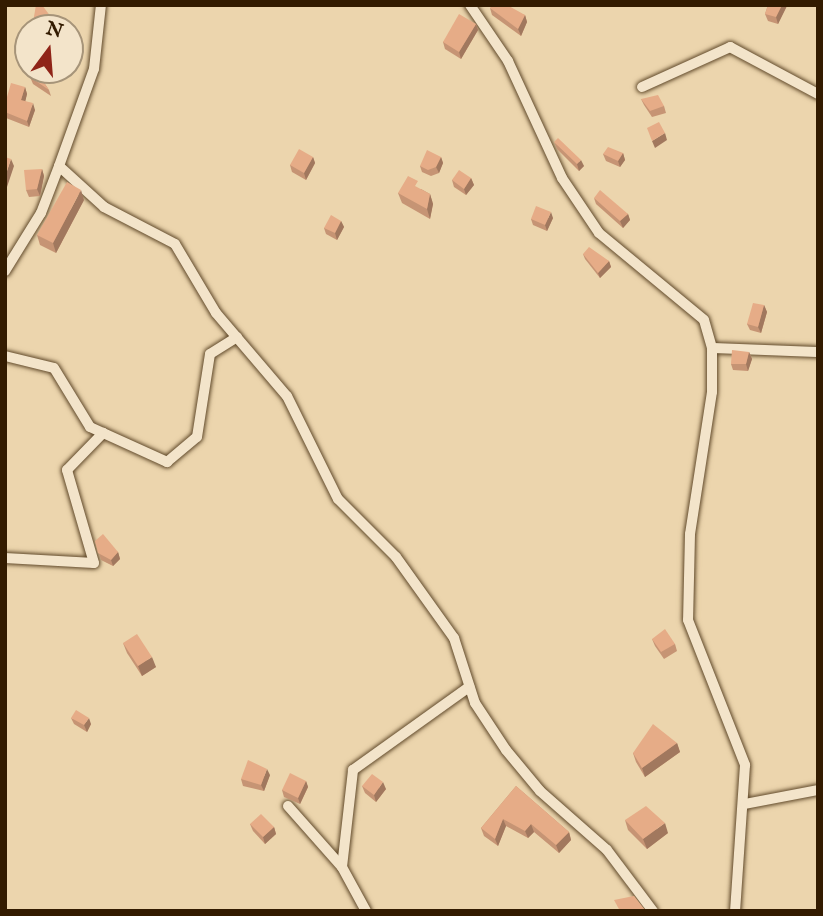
<!DOCTYPE html>
<style>
body{margin:0}
#map{position:relative;width:823px;height:916px;overflow:hidden;background:#ecd5ad;font-family:"IM FELL English",serif}
div>[style]{position:absolute}
.roads{filter:drop-shadow(0 0 2px #614a2b) drop-shadow(0 0 2px #614a2b)}
.minor>*{height:10px;margin:-5px;padding:0 5px;transform-origin:5px;border-radius:5px;background:#f3e4ca}
.wall>*{inset:0;background:#c69474}
.shaded-wall>*{inset:0;background:#a1785e}
.building>*{inset:0;background:#e6ac87}
span{translate:-50% -50%;white-space:nowrap;text-align:center;line-height:1.15;-webkit-text-stroke:5px #f3e4ca;paint-order:stroke}
.frame{position:absolute;inset:0;border:7px solid #331b00;pointer-events:none}
.north{position:absolute;left:14px;top:14px;width:70px;height:70px;box-sizing:border-box;background:#f3e4ca;border:2px solid #a69479;border-radius:50%;rotate:16deg;font-size:19px;font-weight:700;line-height:28px;text-align:center;color:#331b00}
.north::after{content:'';display:block;margin:auto;width:24px;height:32px;background:#8f2418;clip-path:polygon(50% 0,100% 100%,50% 72%,0 100%)}
</style>
<div id="map">
<div class="roads">
<div class="minor">
<div style="left:470px;top:5px;width:68px;rotate:55.8deg"></div>
<div style="left:508px;top:61px;width:129px;rotate:65.2deg"></div>
<div style="left:562px;top:178px;width:66px;rotate:56.1deg"></div>
<div style="left:599px;top:233px;width:136px;rotate:39.6deg"></div>
<div style="left:704px;top:320px;width:29px;rotate:74deg"></div>
<div style="left:712px;top:348px;width:44px;rotate:90deg"></div>
<div style="left:712px;top:392px;width:144px;rotate:98.8deg"></div>
<div style="left:690px;top:534px;width:86px;rotate:91.3deg"></div>
<div style="left:688px;top:620px;width:156px;rotate:68.5deg"></div>
<div style="left:745px;top:765px;width:146px;rotate:93.9deg"></div>
<div style="left:642px;top:87px;width:97px;rotate:-24.4deg"></div>
<div style="left:730px;top:47px;width:100px;rotate:28.1deg"></div>
<div style="left:59px;top:166px;width:61px;rotate:42.3deg"></div>
<div style="left:104px;top:207px;width:80px;rotate:27.5deg"></div>
<div style="left:175px;top:244px;width:80px;rotate:59.3deg"></div>
<div style="left:216px;top:313px;width:109px;rotate:49.5deg"></div>
<div style="left:287px;top:396px;width:115px;rotate:63.7deg"></div>
<div style="left:338px;top:499px;width:82px;rotate:45deg"></div>
<div style="left:396px;top:557px;width:100px;rotate:54.4deg"></div>
<div style="left:454px;top:638px;width:68px;rotate:72.1deg"></div>
<div style="left:475px;top:703px;width:56px;rotate:56.6deg"></div>
<div style="left:506px;top:750px;width:53px;rotate:50.3deg"></div>
<div style="left:540px;top:791px;width:89px;rotate:41.4deg"></div>
<div style="left:607px;top:850px;width:76px;rotate:53deg"></div>
<div style="left:5px;top:271px;width:68px;rotate:-58.2deg"></div>
<div style="left:41px;top:213px;width:50px;rotate:-69deg"></div>
<div style="left:59px;top:166px;width:103px;rotate:-70.2deg"></div>
<div style="left:94px;top:69px;width:64px;rotate:-83.8deg"></div>
<div style="left:712px;top:348px;width:106px;rotate:2.2deg"></div>
<div style="left:5px;top:356px;width:50px;rotate:13.8deg"></div>
<div style="left:54px;top:368px;width:69px;rotate:58.6deg"></div>
<div style="left:90px;top:427px;width:85px;rotate:24.4deg"></div>
<div style="left:167px;top:462px;width:39px;rotate:-40deg"></div>
<div style="left:197px;top:437px;width:84px;rotate:-81.1deg"></div>
<div style="left:210px;top:354px;width:32px;rotate:-32deg"></div>
<div style="left:5px;top:558px;width:89px;rotate:3.2deg"></div>
<div style="left:94px;top:563px;width:97px;rotate:-106.2deg"></div>
<div style="left:67px;top:470px;width:52px;rotate:-45.8deg"></div>
<div style="left:745px;top:804px;width:74px;rotate:-10.9deg"></div>
<div style="left:288px;top:806px;width:81px;rotate:48.5deg"></div>
<div style="left:366px;top:911px;width:50px;rotate:-118.6deg"></div>
<div style="left:342px;top:867px;width:98px;rotate:-83.5deg"></div>
<div style="left:353px;top:770px;width:143px;rotate:-35.6deg"></div>
</div>
</div>
<div class="wall">
<div style="clip-path:polygon(768px 5px,787px 5px,778px 24px,768px 21px,765px 14px)"></div>
<div style="clip-path:polygon(490px 8px,525px 15px,527px 22px,521px 36px,492px 15px)"></div>
<div style="clip-path:polygon(476px 24px,478px 30px,461px 59px,445px 49px,443px 42px)"></div>
<div style="clip-path:polygon(44px 71px,41px 78px,49px 90px,51px 96px,33px 84px,30px 77px)"></div>
<div style="clip-path:polygon(25px 87px,27px 94px,25px 101px,35px 110px,29px 127px,6px 118px,5px 117px,5px 104px)"></div>
<div style="clip-path:polygon(641px 99px,664px 106px,666px 113px,652px 117px,644px 105px)"></div>
<div style="clip-path:polygon(554px 142px,584px 166px,579px 171px,557px 149px)"></div>
<div style="clip-path:polygon(623px 153px,625px 160px,620px 167px,606px 161px,603px 154px)"></div>
<div style="clip-path:polygon(313px 157px,315px 163px,306px 180px,292px 172px,290px 165px)"></div>
<div style="clip-path:polygon(441px 157px,443px 163px,439px 173px,431px 176px,422px 172px,420px 166px)"></div>
<div style="clip-path:polygon(42px 169px,44px 176px,40px 196px,29px 197px,26px 190px)"></div>
<div style="clip-path:polygon(471px 178px,474px 185px,466px 195px,454px 187px,452px 180px)"></div>
<div style="clip-path:polygon(421px 189px,430px 194px,433px 204px,430px 219px,402px 203px,398px 193px)"></div>
<div style="clip-path:polygon(594px 198px,628px 214px,630px 220px,623px 228px,596px 204px)"></div>
<div style="clip-path:polygon(84px 200px,56px 253px,40px 245px,37px 235px)"></div>
<div style="clip-path:polygon(553px 218px,547px 231px,533px 225px,531px 219px)"></div>
<div style="clip-path:polygon(341px 221px,344px 227px,337px 240px,326px 234px,324px 228px)"></div>
<div style="clip-path:polygon(583px 254px,609px 261px,611px 267px,600px 278px,585px 259px)"></div>
<div style="clip-path:polygon(764px 305px,767px 312px,761px 333px,750px 330px,747px 324px)"></div>
<div style="clip-path:polygon(749px 352px,752px 359px,748px 371px,733px 370px,731px 364px)"></div>
<div style="clip-path:polygon(95px 541px,118px 552px,120px 559px,113px 566px,101px 560px)"></div>
<div style="clip-path:polygon(652px 639px,675px 644px,677px 651px,664px 659px,655px 646px)"></div>
<div style="clip-path:polygon(123px 643px,156px 667px,142px 676px,127px 653px)"></div>
<div style="clip-path:polygon(71px 718px,91px 724px,87px 732px,74px 724px)"></div>
<div style="clip-path:polygon(677px 743px,680px 752px,645px 777px,636px 762px,633px 753px)"></div>
<div style="clip-path:polygon(270px 775px,264px 791px,243px 786px,241px 779px)"></div>
<div style="clip-path:polygon(306px 781px,308px 787px,300px 804px,284px 797px,282px 790px)"></div>
<div style="clip-path:polygon(362px 786px,386px 789px,376px 802px,365px 793px)"></div>
<div style="clip-path:polygon(516px 786px,569px 832px,571px 840px,559px 853px,534px 832px,528px 838px,506px 826px,498px 846px,484px 836px,481px 828px)"></div>
<div style="clip-path:polygon(625px 820px,668px 833px,647px 849px,628px 830px)"></div>
<div style="clip-path:polygon(250px 824px,274px 827px,276px 834px,265px 844px,253px 831px)"></div>
</div>
<div class="shaded-wall">
<div style="clip-path:polygon(782px 5px,787px 6px,778px 24px,776px 17px)"></div>
<div style="clip-path:polygon(48px 13px,50px 19px,49px 28px,46px 28px)"></div>
<div style="clip-path:polygon(525px 15px,527px 22px,521px 36px,518px 29px)"></div>
<div style="clip-path:polygon(476px 24px,478px 30px,461px 59px,459px 52px)"></div>
<div style="clip-path:polygon(40px 70px,44px 71px,41px 80px,38px 74px)"></div>
<div style="clip-path:polygon(25px 87px,27px 94px,24px 107px,21px 100px)"></div>
<div style="clip-path:polygon(33px 103px,35px 110px,29px 127px,27px 121px)"></div>
<div style="clip-path:polygon(665px 133px,667px 140px,655px 148px,652px 141px)"></div>
<div style="clip-path:polygon(623px 153px,625px 160px,620px 167px,618px 161px)"></div>
<div style="clip-path:polygon(313px 157px,315px 163px,306px 180px,304px 173px)"></div>
<div style="clip-path:polygon(441px 157px,443px 163px,439px 173px,436px 167px)"></div>
<div style="clip-path:polygon(11px 159px,14px 166px,7px 187px,5px 177px)"></div>
<div style="clip-path:polygon(581px 160px,584px 166px,579px 171px,577px 164px)"></div>
<div style="clip-path:polygon(42px 169px,44px 176px,40px 196px,37px 189px)"></div>
<div style="clip-path:polygon(471px 178px,474px 185px,466px 195px,464px 189px)"></div>
<div style="clip-path:polygon(81px 190px,84px 200px,56px 253px,53px 243px)"></div>
<div style="clip-path:polygon(430px 194px,433px 204px,430px 219px,427px 209px)"></div>
<div style="clip-path:polygon(551px 212px,553px 218px,547px 231px,545px 225px)"></div>
<div style="clip-path:polygon(628px 214px,630px 220px,623px 228px,620px 221px)"></div>
<div style="clip-path:polygon(341px 221px,344px 227px,337px 240px,335px 233px)"></div>
<div style="clip-path:polygon(609px 261px,611px 267px,600px 278px,598px 273px)"></div>
<div style="clip-path:polygon(764px 305px,767px 312px,761px 333px,758px 327px)"></div>
<div style="clip-path:polygon(749px 352px,752px 359px,748px 371px,746px 364px)"></div>
<div style="clip-path:polygon(118px 552px,120px 559px,113px 566px,111px 560px)"></div>
<div style="clip-path:polygon(152px 657px,156px 667px,142px 676px,138px 666px)"></div>
<div style="clip-path:polygon(89px 718px,91px 724px,87px 732px,84px 725px)"></div>
<div style="clip-path:polygon(677px 743px,680px 752px,645px 777px,642px 768px)"></div>
<div style="clip-path:polygon(267px 769px,270px 775px,264px 791px,261px 785px)"></div>
<div style="clip-path:polygon(306px 781px,308px 787px,300px 804px,298px 798px)"></div>
<div style="clip-path:polygon(383px 782px,386px 789px,376px 802px,374px 795px)"></div>
<div style="clip-path:polygon(503px 819px,506px 826px,498px 846px,495px 839px)"></div>
<div style="clip-path:polygon(665px 823px,668px 833px,647px 849px,643px 839px)"></div>
<div style="clip-path:polygon(531px 824px,534px 832px,528px 838px,525px 831px)"></div>
<div style="clip-path:polygon(274px 827px,276px 834px,265px 844px,263px 837px)"></div>
<div style="clip-path:polygon(569px 832px,571px 840px,559px 853px,556px 845px)"></div>
</div>
<div class="building">
<div style="clip-path:polygon(36px 5px,42px 5px,48px 13px,46px 28px,32px 28px)"></div>
<div style="clip-path:polygon(492px 5px,507px 5px,525px 15px,518px 29px,490px 8px)"></div>
<div style="clip-path:polygon(768px 5px,782px 5px,776px 17px,765px 14px)"></div>
<div style="clip-path:polygon(459px 14px,476px 24px,459px 52px,443px 42px)"></div>
<div style="clip-path:polygon(31px 70px,40px 70px,38px 74px,49px 90px,30px 77px)"></div>
<div style="clip-path:polygon(11px 83px,25px 87px,21px 100px,33px 103px,27px 121px,5px 112px,5px 104px)"></div>
<div style="clip-path:polygon(658px 95px,664px 106px,650px 111px,641px 99px)"></div>
<div style="clip-path:polygon(659px 122px,665px 133px,652px 141px,647px 128px)"></div>
<div style="clip-path:polygon(558px 138px,581px 160px,577px 164px,554px 142px)"></div>
<div style="clip-path:polygon(608px 147px,623px 153px,618px 161px,603px 154px)"></div>
<div style="clip-path:polygon(299px 149px,313px 157px,304px 173px,290px 165px)"></div>
<div style="clip-path:polygon(427px 150px,441px 157px,436px 167px,428px 170px,420px 166px)"></div>
<div style="clip-path:polygon(5px 157px,11px 159px,5px 177px)"></div>
<div style="clip-path:polygon(42px 169px,37px 189px,26px 190px,24px 170px)"></div>
<div style="clip-path:polygon(459px 170px,471px 178px,464px 189px,452px 180px)"></div>
<div style="clip-path:polygon(408px 176px,418px 181px,415px 186px,430px 194px,427px 209px,398px 193px)"></div>
<div style="clip-path:polygon(67px 182px,81px 190px,53px 243px,37px 235px)"></div>
<div style="clip-path:polygon(600px 190px,628px 214px,620px 221px,594px 198px)"></div>
<div style="clip-path:polygon(536px 206px,551px 212px,545px 225px,531px 219px)"></div>
<div style="clip-path:polygon(331px 215px,341px 221px,335px 233px,324px 228px)"></div>
<div style="clip-path:polygon(589px 247px,609px 261px,598px 273px,583px 254px)"></div>
<div style="clip-path:polygon(753px 303px,764px 305px,758px 327px,747px 324px)"></div>
<div style="clip-path:polygon(732px 350px,749px 352px,746px 364px,731px 364px)"></div>
<div style="clip-path:polygon(103px 534px,118px 552px,111px 560px,98px 553px,95px 541px)"></div>
<div style="clip-path:polygon(665px 629px,675px 644px,661px 652px,652px 639px)"></div>
<div style="clip-path:polygon(137px 634px,152px 657px,138px 666px,123px 643px)"></div>
<div style="clip-path:polygon(76px 710px,89px 718px,84px 725px,71px 718px)"></div>
<div style="clip-path:polygon(653px 724px,677px 743px,642px 768px,633px 753px)"></div>
<div style="clip-path:polygon(248px 760px,267px 769px,261px 785px,241px 779px)"></div>
<div style="clip-path:polygon(290px 773px,306px 781px,298px 798px,282px 790px)"></div>
<div style="clip-path:polygon(372px 774px,383px 782px,374px 795px,362px 786px)"></div>
<div style="clip-path:polygon(516px 786px,569px 832px,556px 845px,531px 824px,525px 831px,503px 819px,495px 839px,481px 828px)"></div>
<div style="clip-path:polygon(646px 806px,665px 823px,643px 839px,625px 820px)"></div>
<div style="clip-path:polygon(261px 814px,274px 827px,263px 837px,250px 824px)"></div>
<div style="clip-path:polygon(634px 896px,645px 910px,644px 911px,620px 911px,614px 900px)"></div>
</div>
<div class="frame"></div>
<div class="north">N</div>
</div>
